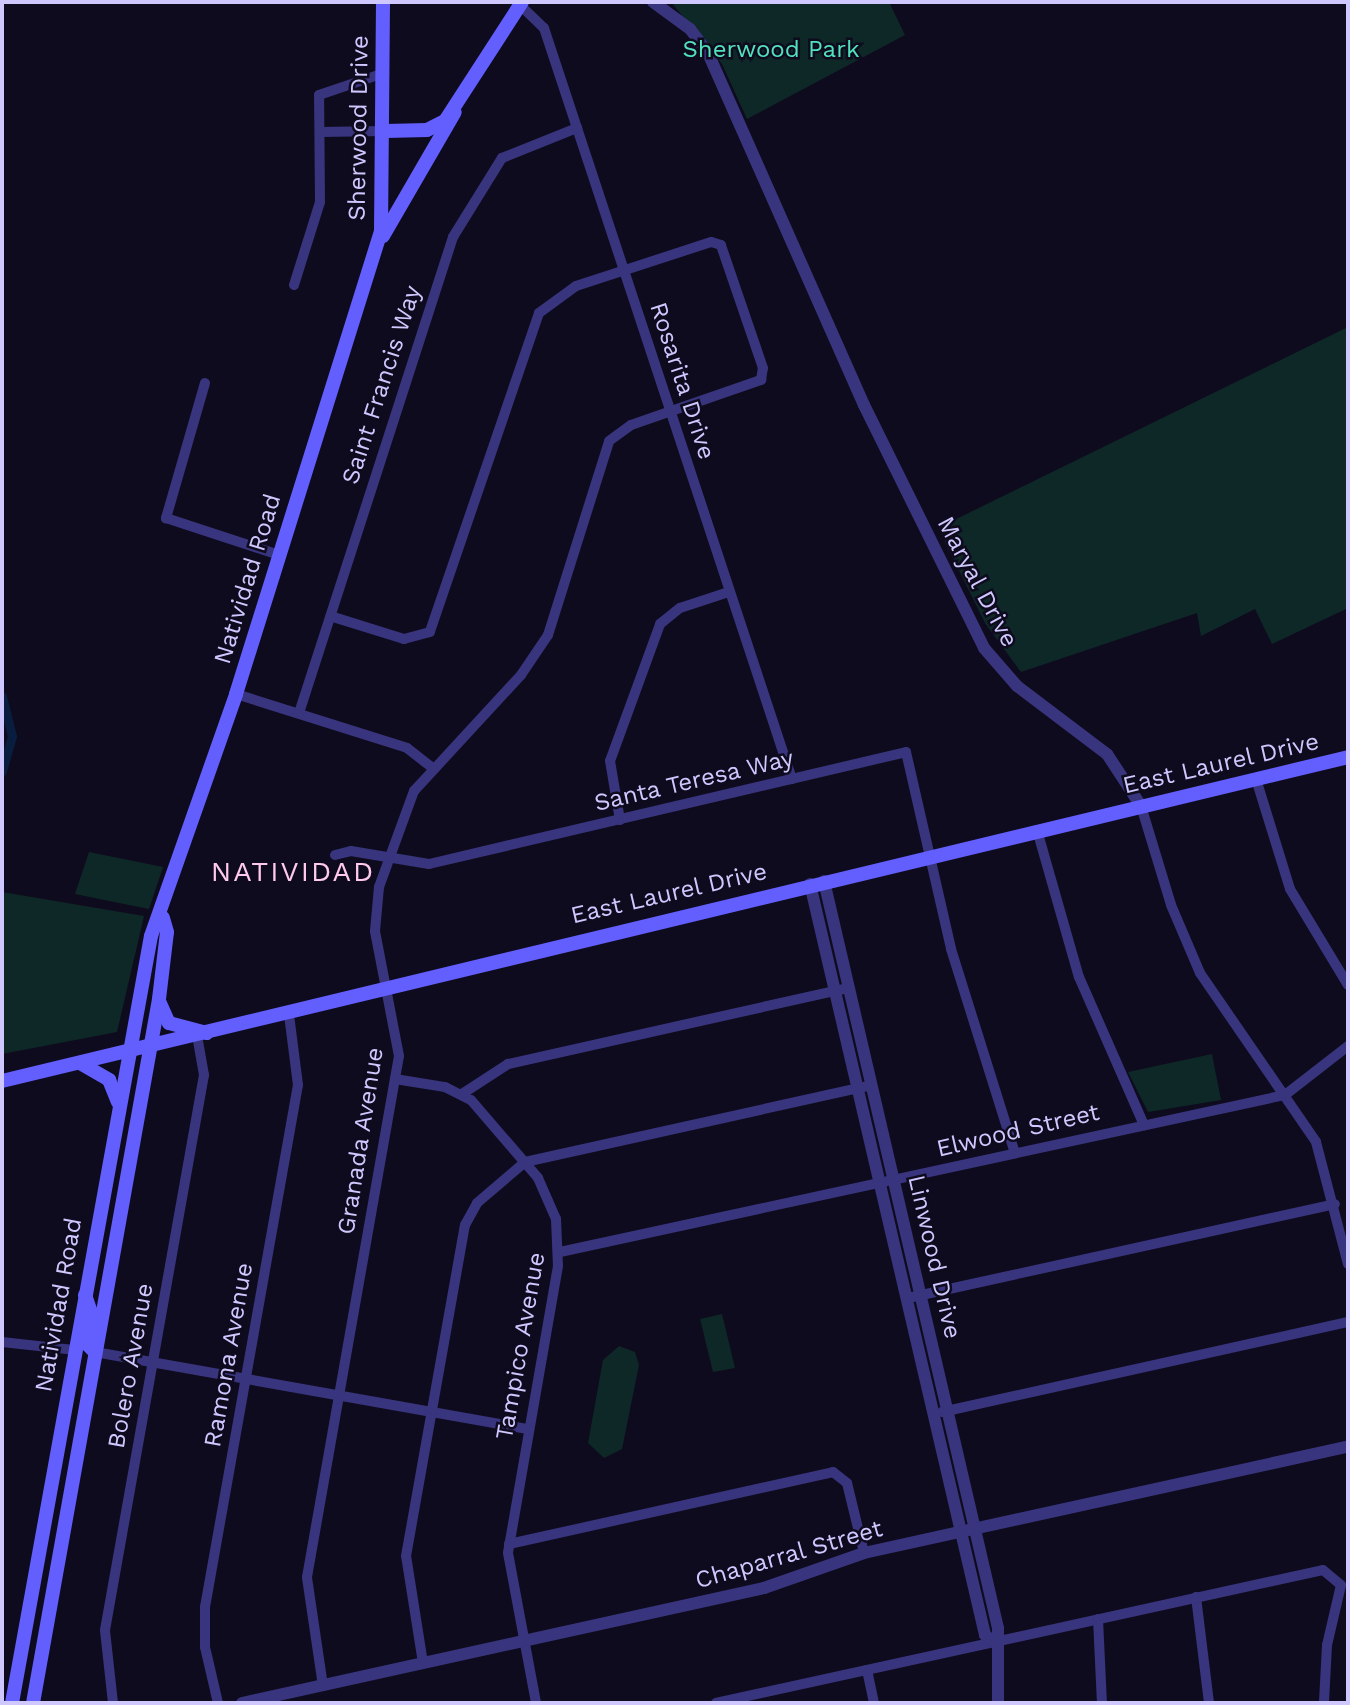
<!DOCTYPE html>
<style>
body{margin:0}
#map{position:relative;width:1350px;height:1705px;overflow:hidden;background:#0f0b1e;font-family:"Work Sans",sans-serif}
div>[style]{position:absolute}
.green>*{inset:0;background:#0e2827}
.canal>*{height:9px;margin:-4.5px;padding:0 4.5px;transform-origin:4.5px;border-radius:4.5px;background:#091d3f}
.minor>*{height:10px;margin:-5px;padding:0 5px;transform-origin:5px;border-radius:5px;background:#38357e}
.tertiary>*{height:12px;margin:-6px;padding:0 6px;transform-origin:6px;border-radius:6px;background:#38357e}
.secondary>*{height:14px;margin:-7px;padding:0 7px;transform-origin:7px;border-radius:7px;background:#635fff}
span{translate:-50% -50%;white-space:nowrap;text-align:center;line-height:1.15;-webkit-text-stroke:5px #0f0b1e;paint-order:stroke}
.park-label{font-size:24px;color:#52e1bd}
.street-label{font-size:24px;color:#cfc8ff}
.quarter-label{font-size:28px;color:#ffcaec;letter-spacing:2px}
.frame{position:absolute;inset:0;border:4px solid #cfc8ff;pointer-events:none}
</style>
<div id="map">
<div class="green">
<div style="clip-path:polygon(671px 2px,889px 2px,905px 35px,747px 119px,722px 64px)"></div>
<div style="clip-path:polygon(1348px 327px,1348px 608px,1272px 644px,1255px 609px,1201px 636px,1197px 613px,1021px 672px,985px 623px,938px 528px)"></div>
<div style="clip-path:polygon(89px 852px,163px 867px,149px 909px,75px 894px)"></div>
<div style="clip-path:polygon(2px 892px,144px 916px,117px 1032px,2px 1054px)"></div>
<div style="clip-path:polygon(1212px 1054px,1221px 1100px,1148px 1112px,1128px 1072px)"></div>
<div style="clip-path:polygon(722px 1314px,735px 1368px,713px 1372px,700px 1319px)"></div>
<div style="clip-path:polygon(619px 1346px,635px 1352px,639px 1365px,622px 1449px,604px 1458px,588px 1443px,603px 1360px)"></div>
</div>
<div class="canal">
<div style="left:2px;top:696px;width:41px;rotate:76deg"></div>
<div style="left:12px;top:736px;width:37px;rotate:106deg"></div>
</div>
<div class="minor">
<div style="left:520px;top:5px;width:33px;rotate:44deg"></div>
<div style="left:544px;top:28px;width:791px;rotate:71.73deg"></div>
<div style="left:320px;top:132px;width:65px;rotate:-0.9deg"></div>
<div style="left:294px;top:285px;width:87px;rotate:-72.6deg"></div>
<div style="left:320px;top:202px;width:107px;rotate:-90.5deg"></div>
<div style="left:319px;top:95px;width:69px;rotate:-18.7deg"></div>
<div style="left:205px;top:383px;width:141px;rotate:106.1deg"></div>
<div style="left:166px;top:518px;width:119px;rotate:18.1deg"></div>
<div style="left:236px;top:694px;width:179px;rotate:17.5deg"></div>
<div style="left:407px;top:748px;width:33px;rotate:38deg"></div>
<div style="left:299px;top:713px;width:500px;rotate:-72.07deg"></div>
<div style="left:453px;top:237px;width:93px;rotate:-58.2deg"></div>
<div style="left:502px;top:158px;width:81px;rotate:-21.8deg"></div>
<div style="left:1256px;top:779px;width:115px;rotate:72.8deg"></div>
<div style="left:1290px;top:889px;width:112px;rotate:58.9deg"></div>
<div style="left:1141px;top:806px;width:103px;rotate:73.1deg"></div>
<div style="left:1171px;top:905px;width:74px;rotate:66.9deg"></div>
<div style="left:1200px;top:973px;width:205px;rotate:55.5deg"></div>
<div style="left:1316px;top:1142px;width:126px;rotate:75.3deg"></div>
<div style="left:620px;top:820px;width:60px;rotate:-99.6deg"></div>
<div style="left:610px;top:761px;width:146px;rotate:-69.9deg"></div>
<div style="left:660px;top:624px;width:26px;rotate:-39deg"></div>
<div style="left:680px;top:608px;width:52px;rotate:-18.1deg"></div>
<div style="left:1037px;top:830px;width:153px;rotate:74.1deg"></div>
<div style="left:1079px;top:977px;width:162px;rotate:66.3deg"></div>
<div style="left:335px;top:855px;width:16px;rotate:-14deg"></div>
<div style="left:351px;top:851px;width:79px;rotate:9.5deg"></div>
<div style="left:429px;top:864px;width:490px;rotate:-13.2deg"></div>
<div style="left:906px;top:752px;width:202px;rotate:77.1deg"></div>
<div style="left:951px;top:949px;width:214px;rotate:72.6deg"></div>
<div style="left:395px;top:1079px;width:51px;rotate:9.1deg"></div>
<div style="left:445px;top:1087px;width:29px;rotate:27deg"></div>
<div style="left:471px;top:1100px;width:103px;rotate:49.3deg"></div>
<div style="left:538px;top:1178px;width:45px;rotate:66.3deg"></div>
<div style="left:556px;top:1219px;width:47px;rotate:87.6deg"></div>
<div style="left:558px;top:1266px;width:291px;rotate:99.9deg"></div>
<div style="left:508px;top:1553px;width:153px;rotate:79.4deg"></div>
<div style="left:462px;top:1094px;width:55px;rotate:-33.1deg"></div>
<div style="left:508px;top:1064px;width:349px;rotate:-12.6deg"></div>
<div style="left:560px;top:1252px;width:742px;rotate:-12.22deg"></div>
<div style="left:1285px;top:1095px;width:80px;rotate:-37.9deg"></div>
<div style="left:908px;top:1298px;width:437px;rotate:-12.4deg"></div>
<div style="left:2px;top:1342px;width:72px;rotate:6.3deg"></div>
<div style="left:95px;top:1352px;width:440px;rotate:10.1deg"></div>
<div style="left:942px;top:1412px;width:416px;rotate:-12.5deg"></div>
<div style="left:509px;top:1544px;width:332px;rotate:-12.5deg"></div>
<div style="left:833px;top:1472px;width:18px;rotate:38deg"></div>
<div style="left:847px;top:1483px;width:72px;rotate:76.3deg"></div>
<div style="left:1196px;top:1597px;width:107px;rotate:83deg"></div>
<div style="left:1098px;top:1619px;width:84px;rotate:87.3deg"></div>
<div style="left:423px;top:1663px;width:108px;rotate:-99deg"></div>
<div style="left:406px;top:1556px;width:336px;rotate:-79.9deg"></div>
<div style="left:465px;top:1225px;width:25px;rotate:-61deg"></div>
<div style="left:477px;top:1203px;width:63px;rotate:-40.5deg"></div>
<div style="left:525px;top:1162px;width:354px;rotate:-12.5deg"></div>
<div style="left:867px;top:1670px;width:34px;rotate:78deg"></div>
<div style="left:323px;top:1686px;width:110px;rotate:-98.4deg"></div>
<div style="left:307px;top:1577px;width:529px;rotate:-79.99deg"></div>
<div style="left:399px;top:1056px;width:127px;rotate:-100.9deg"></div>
<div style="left:375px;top:931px;width:44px;rotate:-84.8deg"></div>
<div style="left:379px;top:887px;width:102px;rotate:-70deg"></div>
<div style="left:414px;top:791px;width:158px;rotate:-47.3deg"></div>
<div style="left:521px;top:675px;width:48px;rotate:-56deg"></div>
<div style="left:548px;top:635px;width:203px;rotate:-72.5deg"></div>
<div style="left:609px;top:441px;width:27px;rotate:-36deg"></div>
<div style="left:631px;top:425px;width:138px;rotate:-19.1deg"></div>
<div style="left:761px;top:380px;width:12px;rotate:-81deg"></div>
<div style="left:763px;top:368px;width:130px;rotate:-108.9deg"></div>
<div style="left:721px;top:245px;width:10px;rotate:-163deg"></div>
<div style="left:711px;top:242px;width:142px;rotate:161.9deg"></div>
<div style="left:576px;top:286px;width:46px;rotate:143.9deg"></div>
<div style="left:539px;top:313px;width:337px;rotate:108.9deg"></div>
<div style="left:430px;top:632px;width:27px;rotate:165deg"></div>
<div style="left:404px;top:639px;width:77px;rotate:-162.7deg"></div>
<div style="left:113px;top:1703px;width:73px;rotate:-96.3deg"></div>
<div style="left:105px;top:1630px;width:564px;rotate:-79.89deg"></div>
<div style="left:204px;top:1075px;width:39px;rotate:-100deg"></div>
<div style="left:218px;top:1703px;width:57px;rotate:-103.1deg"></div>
<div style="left:205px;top:1647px;width:40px;rotate:-90deg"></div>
<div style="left:205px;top:1607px;width:530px;rotate:-79.9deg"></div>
<div style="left:298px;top:1085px;width:71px;rotate:-97.3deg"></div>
<div style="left:716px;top:1703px;width:621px;rotate:-12.36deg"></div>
<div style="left:1323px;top:1570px;width:23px;rotate:40deg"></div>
<div style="left:1341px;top:1585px;width:62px;rotate:103.1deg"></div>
<div style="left:1327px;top:1645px;width:58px;rotate:93deg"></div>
</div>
<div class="tertiary">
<div style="left:653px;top:2px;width:46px;rotate:36.1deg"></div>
<div style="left:690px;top:29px;width:30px;rotate:53deg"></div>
<div style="left:708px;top:53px;width:385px;rotate:66.1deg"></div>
<div style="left:864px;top:405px;width:271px;rotate:63.7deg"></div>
<div style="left:984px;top:648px;width:50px;rotate:49deg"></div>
<div style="left:1017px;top:686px;width:113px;rotate:37.1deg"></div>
<div style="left:1107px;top:754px;width:62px;rotate:56.8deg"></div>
<div style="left:824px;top:881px;width:767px;rotate:76.89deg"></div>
<div style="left:998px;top:1628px;width:75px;rotate:90deg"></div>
<div style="left:810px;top:884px;width:771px;rotate:76.88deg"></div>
<div style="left:985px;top:1635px;width:11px;rotate:38deg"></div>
<div style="left:242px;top:1703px;width:535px;rotate:-12.42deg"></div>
<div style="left:764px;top:1588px;width:106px;rotate:-19.3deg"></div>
<div style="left:864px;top:1553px;width:495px;rotate:-12.4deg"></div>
</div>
<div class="secondary">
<div style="left:386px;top:131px;width:41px;rotate:-1.4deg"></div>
<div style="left:427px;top:130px;width:20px;rotate:-27deg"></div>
<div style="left:445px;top:121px;width:142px;rotate:-57.1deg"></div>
<div style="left:383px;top:236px;width:143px;rotate:-59.9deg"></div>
<div style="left:159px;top:1001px;width:24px;rotate:66deg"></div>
<div style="left:169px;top:1023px;width:39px;rotate:15deg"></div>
<div style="left:80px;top:1063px;width:34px;rotate:30deg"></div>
<div style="left:109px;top:1080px;width:24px;rotate:68deg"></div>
<div style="left:2px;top:1081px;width:1384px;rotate:-13.53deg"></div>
<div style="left:85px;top:1295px;width:18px;rotate:71deg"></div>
<div style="left:91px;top:1312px;width:31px;rotate:99deg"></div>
<div style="left:86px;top:1343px;width:13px;rotate:45deg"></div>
<div style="left:12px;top:1703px;width:779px;rotate:-79.73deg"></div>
<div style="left:151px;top:936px;width:256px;rotate:-70.6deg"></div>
<div style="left:236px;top:694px;width:484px;rotate:-72.6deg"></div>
<div style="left:381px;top:232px;width:230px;rotate:-89.5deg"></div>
<div style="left:33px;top:1703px;width:715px;rotate:-79.85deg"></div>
<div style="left:159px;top:999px;width:67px;rotate:-83.2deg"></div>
<div style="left:167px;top:932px;width:15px;rotate:-106deg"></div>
</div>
<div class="park-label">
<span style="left:771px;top:50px">Sherwood Park</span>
</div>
<div class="street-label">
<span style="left:359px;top:128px;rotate:-89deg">Sherwood Drive</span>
<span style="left:682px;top:381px;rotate:72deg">Rosarita Drive</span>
<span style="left:382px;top:385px;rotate:-72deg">Saint Francis Way</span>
<span style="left:248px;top:579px;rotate:-73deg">Natividad Road</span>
<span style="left:977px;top:582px;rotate:62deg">Maryal Drive</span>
<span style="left:1221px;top:764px;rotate:-13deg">East Laurel Drive</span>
<span style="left:694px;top:781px;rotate:-13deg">Santa Teresa Way</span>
<span style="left:669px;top:894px;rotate:-13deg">East Laurel Drive</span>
<span style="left:1018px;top:1131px;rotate:-13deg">Elwood Street</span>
<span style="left:361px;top:1141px;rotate:-81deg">Granada Avenue</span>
<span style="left:934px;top:1257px;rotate:77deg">Linwood Drive</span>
<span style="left:59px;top:1305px;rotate:-80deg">Natividad Road</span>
<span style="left:521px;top:1346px;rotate:-80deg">Tampico Avenue</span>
<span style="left:229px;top:1355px;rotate:-80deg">Ramona Avenue</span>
<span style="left:131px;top:1366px;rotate:-80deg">Bolero Avenue</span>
<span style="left:789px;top:1555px;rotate:-16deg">Chaparral Street</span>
</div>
<div class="quarter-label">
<span style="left:293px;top:872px">NATIVIDAD</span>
</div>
<div class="frame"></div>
</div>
